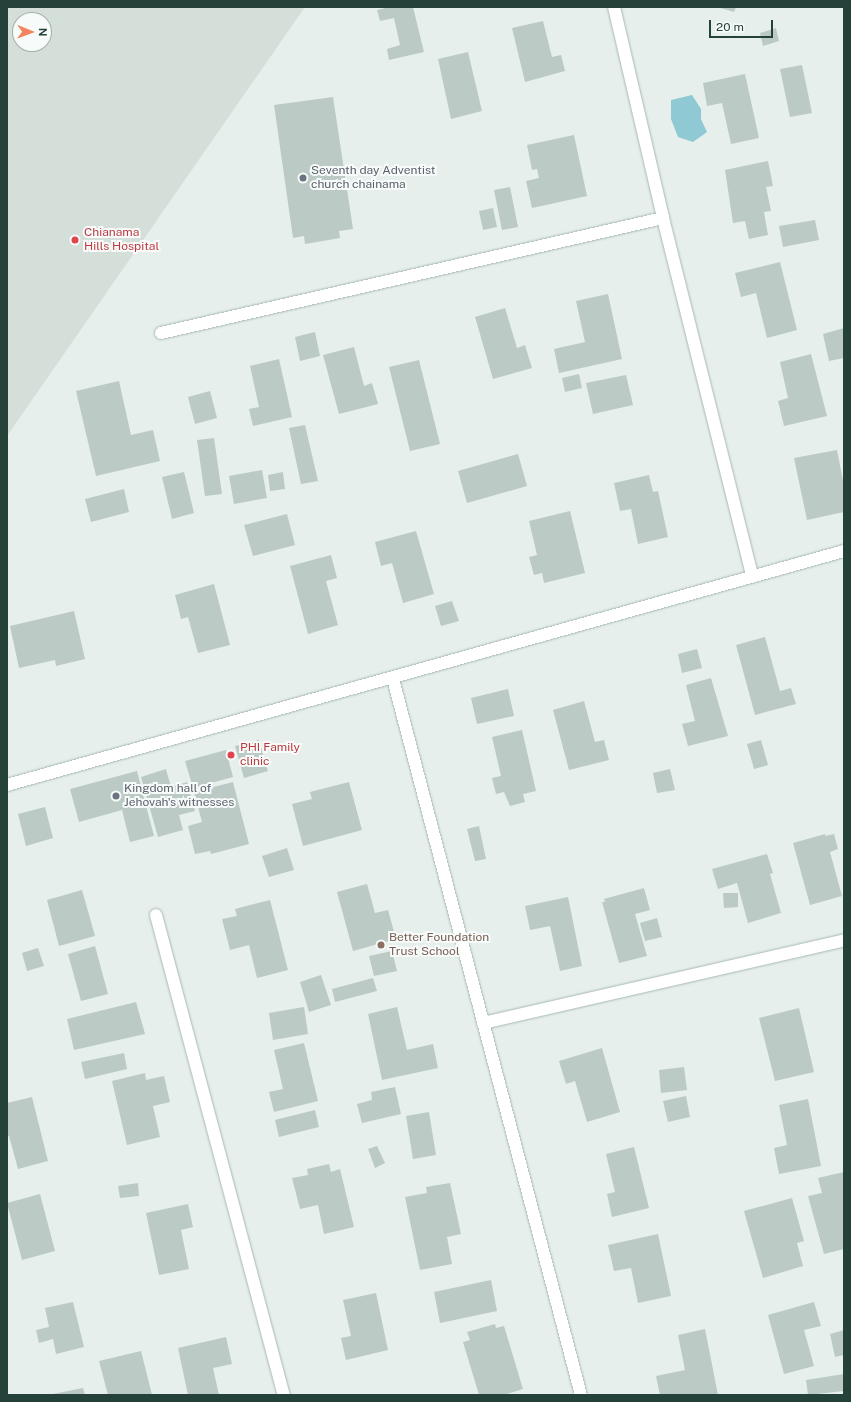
<!DOCTYPE html>
<style>
body{margin:0}
#map{position:relative;width:851px;height:1402px;overflow:hidden;background:#e6efeb;font-family:"Public Sans",sans-serif}
div>[style]{position:absolute}
.built>*{inset:0;background:#d4dfda}
.water>*{inset:0;background:#8ec9d4}
.building>*{inset:0;background:#bbcac4}
.roads{filter:drop-shadow(0 0 1px #a8b8b2) drop-shadow(0 0 1px #a8b8b2)}
.minor>*{height:12px;margin:-6px;padding:0 6px;transform-origin:6px;border-radius:6px;background:#fff}
.dots>*{width:11px;height:11px;translate:-50% -50%;box-sizing:border-box;border:2px solid #f7fbf9;border-radius:50%}
span{translate:-50% -50%;white-space:nowrap;text-align:center;line-height:1.15;-webkit-text-stroke:4px #f7fbf9;paint-order:stroke}
.worship-label{font-size:12px;color:#5b616d}
.left{translate:0 -50%;text-align:left}
.health-label{font-size:12px;color:#be3a42}
.education-label{font-size:12px;color:#785e54}
.frame{position:absolute;inset:0;border:8px solid #24423a;pointer-events:none}
.north{position:absolute;left:12px;top:12px;width:40px;height:40px;box-sizing:border-box;background:#f7fbf9;border:1px solid #a3b1ad;border-radius:50%;rotate:91deg;font-size:11px;font-weight:700;line-height:16px;text-align:center;color:#24423a}
.north::after{content:'';display:block;margin:auto;width:14px;height:18px;background:#f4845f;clip-path:polygon(50% 0,100% 100%,50% 72%,0 100%)}
.scale{position:absolute;left:709px;top:20px;width:64px;height:18px;box-sizing:border-box;border:2px solid #24423a;border-top:0;padding-left:5px;font-size:12px;line-height:14px;white-space:nowrap;color:#24423a;-webkit-text-stroke:3px #f7fbf9;paint-order:stroke}
</style>
<div id="map">
<div class="built">
<div style="clip-path:polygon(evenodd,7px 7px,305px 7px,7px 436px,7px 7px,20px 20px,44px 20px,44px 44px,20px 44px,20px 20px)"></div>
</div>
<div class="water">
<div style="clip-path:polygon(692px 95px,701px 109px,701px 119px,707px 132px,693px 142px,678px 137px,671px 119px,671px 100px)"></div>
</div>
<div class="building">
<div style="clip-path:polygon(390px 7px,413px 7px,424px 52px,389px 60px,387px 49px,400px 45px,394px 18px,380px 21px,377px 10px)"></div>
<div style="clip-path:polygon(717px 7px,736px 7px,734px 12px)"></div>
<div style="clip-path:polygon(543px 21px,552px 57px,561px 55px,565px 71px,525px 82px,512px 28px)"></div>
<div style="clip-path:polygon(776px 28px,779px 41px,763px 46px,760px 33px)"></div>
<div style="clip-path:polygon(468px 52px,482px 111px,451px 119px,438px 59px)"></div>
<div style="clip-path:polygon(802px 65px,812px 113px,790px 117px,780px 69px)"></div>
<div style="clip-path:polygon(745px 74px,759px 138px,731px 144px,722px 103px,707px 106px,703px 83px)"></div>
<div style="clip-path:polygon(333px 97px,353px 229px,339px 231px,340px 238px,305px 244px,304px 236px,293px 238px,274px 105px)"></div>
<div style="clip-path:polygon(574px 135px,587px 196px,532px 208px,526px 181px,539px 178px,537px 169px,532px 170px,527px 145px)"></div>
<div style="clip-path:polygon(768px 161px,773px 186px,766px 187px,771px 211px,764px 212px,768px 235px,749px 239px,745px 221px,733px 223px,725px 170px)"></div>
<div style="clip-path:polygon(510px 187px,518px 227px,502px 230px,494px 190px)"></div>
<div style="clip-path:polygon(493px 208px,497px 227px,483px 230px,479px 211px)"></div>
<div style="clip-path:polygon(815px 220px,819px 240px,783px 247px,779px 226px)"></div>
<div style="clip-path:polygon(780px 262px,797px 330px,767px 338px,756px 293px,741px 297px,735px 273px)"></div>
<div style="clip-path:polygon(608px 294px,622px 359px,559px 373px,554px 349px,585px 342px,576px 301px)"></div>
<div style="clip-path:polygon(505px 308px,517px 348px,525px 345px,532px 368px,493px 379px,475px 317px)"></div>
<div style="clip-path:polygon(844px 328px,844px 358px,829px 361px,823px 334px)"></div>
<div style="clip-path:polygon(315px 332px,320px 356px,300px 361px,295px 337px)"></div>
<div style="clip-path:polygon(354px 347px,364px 386px,372px 383px,378px 404px,339px 414px,323px 355px)"></div>
<div style="clip-path:polygon(811px 354px,827px 416px,784px 426px,778px 401px,788px 398px,780px 362px)"></div>
<div style="clip-path:polygon(279px 359px,292px 417px,253px 426px,249px 409px,259px 407px,250px 366px)"></div>
<div style="clip-path:polygon(419px 360px,440px 444px,410px 451px,389px 367px)"></div>
<div style="clip-path:polygon(579px 374px,582px 388px,565px 392px,562px 378px)"></div>
<div style="clip-path:polygon(626px 375px,633px 405px,593px 414px,586px 383px)"></div>
<div style="clip-path:polygon(119px 381px,131px 435px,153px 430px,160px 461px,96px 476px,76px 391px)"></div>
<div style="clip-path:polygon(210px 391px,217px 418px,195px 424px,188px 397px)"></div>
<div style="clip-path:polygon(305px 425px,318px 481px,301px 484px,289px 428px)"></div>
<div style="clip-path:polygon(214px 438px,222px 494px,205px 496px,197px 440px)"></div>
<div style="clip-path:polygon(837px 450px,844px 486px,844px 512px,807px 520px,794px 458px)"></div>
<div style="clip-path:polygon(518px 454px,527px 486px,467px 503px,458px 471px)"></div>
<div style="clip-path:polygon(262px 470px,267px 498px,234px 504px,229px 476px)"></div>
<div style="clip-path:polygon(184px 472px,194px 513px,172px 519px,162px 477px)"></div>
<div style="clip-path:polygon(283px 472px,285px 489px,270px 491px,268px 475px)"></div>
<div style="clip-path:polygon(649px 475px,653px 492px,658px 491px,668px 537px,638px 544px,631px 509px,620px 511px,614px 483px)"></div>
<div style="clip-path:polygon(124px 489px,129px 512px,91px 522px,85px 499px)"></div>
<div style="clip-path:polygon(570px 511px,585px 573px,544px 583px,542px 573px,534px 575px,529px 557px,537px 555px,529px 521px)"></div>
<div style="clip-path:polygon(287px 514px,295px 545px,253px 556px,244px 525px)"></div>
<div style="clip-path:polygon(416px 531px,434px 594px,403px 603px,392px 563px,381px 566px,375px 542px)"></div>
<div style="clip-path:polygon(331px 555px,337px 578px,326px 581px,338px 625px,308px 634px,290px 566px)"></div>
<div style="clip-path:polygon(214px 584px,230px 645px,198px 653px,188px 617px,181px 619px,175px 595px)"></div>
<div style="clip-path:polygon(452px 601px,459px 621px,441px 626px,435px 606px)"></div>
<div style="clip-path:polygon(74px 611px,85px 659px,56px 666px,55px 660px,19px 668px,10px 626px)"></div>
<div style="clip-path:polygon(765px 637px,780px 691px,791px 688px,796px 704px,755px 715px,736px 645px)"></div>
<div style="clip-path:polygon(697px 649px,702px 668px,682px 673px,678px 654px)"></div>
<div style="clip-path:polygon(711px 678px,728px 736px,688px 746px,682px 724px,695px 721px,686px 685px)"></div>
<div style="clip-path:polygon(508px 689px,514px 716px,477px 724px,471px 698px)"></div>
<div style="clip-path:polygon(584px 701px,595px 742px,604px 740px,609px 760px,569px 770px,553px 710px)"></div>
<div style="clip-path:polygon(522px 730px,536px 791px,523px 794px,525px 802px,510px 806px,504px 792px,496px 794px,492px 778px,501px 776px,492px 737px)"></div>
<div style="clip-path:polygon(259px 740px,268px 771px,244px 778px,235px 746px)"></div>
<div style="clip-path:polygon(761px 740px,768px 765px,754px 769px,747px 744px)"></div>
<div style="clip-path:polygon(226px 750px,233px 777px,193px 788px,185px 761px)"></div>
<div style="clip-path:polygon(166px 769px,171px 787px,187px 782px,195px 811px,179px 815px,183px 830px,158px 837px,141px 777px)"></div>
<div style="clip-path:polygon(670px 769px,675px 790px,657px 793px,653px 773px)"></div>
<div style="clip-path:polygon(137px 771px,154px 836px,130px 842px,122px 810px,79px 822px,70px 789px)"></div>
<div style="clip-path:polygon(233px 782px,249px 844px,211px 854px,210px 851px,195px 854px,188px 826px,202px 822px,194px 792px)"></div>
<div style="clip-path:polygon(349px 782px,362px 830px,303px 846px,292px 804px,312px 799px,310px 792px)"></div>
<div style="clip-path:polygon(45px 807px,53px 838px,26px 846px,18px 814px)"></div>
<div style="clip-path:polygon(479px 826px,486px 859px,475px 861px,467px 829px)"></div>
<div style="clip-path:polygon(825px 834px,825px 836px,834px 834px,838px 849px,830px 852px,842px 896px,810px 905px,793px 843px)"></div>
<div style="clip-path:polygon(287px 848px,294px 870px,269px 877px,262px 856px)"></div>
<div style="clip-path:polygon(767px 854px,773px 873px,770px 874px,781px 913px,748px 923px,737px 883px,718px 889px,712px 869px)"></div>
<div style="clip-path:polygon(367px 884px,375px 913px,388px 910px,396px 939px,353px 951px,337px 892px)"></div>
<div style="clip-path:polygon(644px 888px,650px 910px,635px 914px,647px 956px,619px 963px,602px 902px,605px 902px,604px 899px)"></div>
<div style="clip-path:polygon(82px 890px,95px 936px,59px 946px,47px 900px)"></div>
<div style="clip-path:polygon(723px 893px,738px 893px,738px 907px,724px 908px)"></div>
<div style="clip-path:polygon(568px 897px,582px 966px,560px 971px,550px 926px,530px 930px,525px 906px)"></div>
<div style="clip-path:polygon(270px 900px,288px 970px,257px 978px,249px 945px,230px 950px,222px 919px,237px 916px,235px 909px)"></div>
<div style="clip-path:polygon(657px 918px,662px 937px,645px 941px,640px 923px)"></div>
<div style="clip-path:polygon(95px 946px,108px 994px,81px 1001px,68px 954px)"></div>
<div style="clip-path:polygon(38px 948px,44px 966px,27px 971px,22px 953px)"></div>
<div style="clip-path:polygon(392px 951px,397px 971px,374px 976px,369px 956px)"></div>
<div style="clip-path:polygon(321px 975px,331px 1005px,309px 1012px,300px 982px)"></div>
<div style="clip-path:polygon(373px 978px,377px 991px,335px 1002px,332px 989px)"></div>
<div style="clip-path:polygon(136px 1002px,145px 1034px,74px 1050px,67px 1019px)"></div>
<div style="clip-path:polygon(304px 1007px,308px 1034px,273px 1040px,269px 1013px)"></div>
<div style="clip-path:polygon(397px 1007px,407px 1050px,433px 1044px,438px 1068px,382px 1080px,368px 1014px)"></div>
<div style="clip-path:polygon(799px 1008px,814px 1072px,775px 1081px,759px 1018px)"></div>
<div style="clip-path:polygon(304px 1043px,318px 1101px,274px 1112px,269px 1092px,283px 1089px,274px 1050px)"></div>
<div style="clip-path:polygon(602px 1048px,620px 1112px,587px 1122px,575px 1081px,566px 1084px,559px 1061px)"></div>
<div style="clip-path:polygon(124px 1053px,127px 1069px,85px 1079px,81px 1062px)"></div>
<div style="clip-path:polygon(684px 1067px,687px 1090px,661px 1093px,659px 1070px)"></div>
<div style="clip-path:polygon(145px 1073px,146px 1080px,164px 1076px,170px 1102px,153px 1106px,160px 1137px,127px 1145px,112px 1081px)"></div>
<div style="clip-path:polygon(395px 1087px,401px 1114px,362px 1123px,357px 1104px,372px 1100px,371px 1092px)"></div>
<div style="clip-path:polygon(686px 1096px,690px 1117px,668px 1122px,663px 1101px)"></div>
<div style="clip-path:polygon(32px 1097px,48px 1161px,18px 1169px,9px 1136px,7px 1136px,7px 1103px)"></div>
<div style="clip-path:polygon(808px 1099px,821px 1166px,779px 1174px,774px 1148px,787px 1145px,779px 1105px)"></div>
<div style="clip-path:polygon(315px 1110px,319px 1127px,279px 1137px,275px 1120px)"></div>
<div style="clip-path:polygon(429px 1112px,436px 1155px,413px 1159px,406px 1116px)"></div>
<div style="clip-path:polygon(377px 1146px,385px 1163px,375px 1168px,368px 1149px)"></div>
<div style="clip-path:polygon(634px 1147px,649px 1208px,612px 1217px,607px 1194px,615px 1192px,606px 1154px)"></div>
<div style="clip-path:polygon(329px 1164px,331px 1172px,340px 1169px,354px 1227px,324px 1234px,318px 1205px,300px 1209px,292px 1178px,308px 1175px,307px 1169px)"></div>
<div style="clip-path:polygon(844px 1172px,844px 1249px,824px 1254px,808px 1196px,822px 1193px,818px 1178px)"></div>
<div style="clip-path:polygon(138px 1183px,139px 1196px,120px 1198px,118px 1186px)"></div>
<div style="clip-path:polygon(450px 1183px,461px 1234px,447px 1237px,452px 1264px,420px 1270px,405px 1197px,427px 1193px,426px 1187px)"></div>
<div style="clip-path:polygon(40px 1194px,55px 1251px,22px 1260px,7px 1203px)"></div>
<div style="clip-path:polygon(792px 1198px,804px 1241px,797px 1243px,803px 1266px,763px 1278px,744px 1211px)"></div>
<div style="clip-path:polygon(188px 1204px,193px 1227px,181px 1230px,189px 1269px,159px 1275px,146px 1213px)"></div>
<div style="clip-path:polygon(658px 1234px,671px 1296px,638px 1303px,631px 1268px,614px 1271px,608px 1245px)"></div>
<div style="clip-path:polygon(491px 1280px,497px 1311px,440px 1323px,434px 1292px)"></div>
<div style="clip-path:polygon(376px 1293px,388px 1350px,346px 1360px,341px 1338px,351px 1336px,343px 1300px)"></div>
<div style="clip-path:polygon(73px 1302px,84px 1347px,56px 1354px,53px 1339px,39px 1343px,36px 1330px,49px 1327px,45px 1308px)"></div>
<div style="clip-path:polygon(814px 1302px,821px 1326px,804px 1330px,814px 1366px,784px 1374px,768px 1315px)"></div>
<div style="clip-path:polygon(495px 1324px,496px 1328px,504px 1326px,523px 1389px,504px 1395px,479px 1395px,463px 1342px,470px 1340px,467px 1332px)"></div>
<div style="clip-path:polygon(705px 1329px,718px 1395px,660px 1395px,656px 1376px,685px 1370px,678px 1335px)"></div>
<div style="clip-path:polygon(844px 1330px,844px 1355px,835px 1357px,830px 1334px)"></div>
<div style="clip-path:polygon(226px 1337px,232px 1364px,213px 1368px,219px 1395px,188px 1395px,178px 1348px)"></div>
<div style="clip-path:polygon(141px 1351px,152px 1395px,108px 1395px,99px 1361px)"></div>
<div style="clip-path:polygon(844px 1374px,844px 1391px,808px 1395px,806px 1380px)"></div>
<div style="clip-path:polygon(83px 1388px,85px 1395px,53px 1395px,53px 1394px)"></div>
</div>
<div class="roads">
<div class="minor">
<div style="left:614px;top:7px;width:217px;rotate:76.9deg"></div>
<div style="left:663px;top:218px;width:369px;rotate:76deg"></div>
<div style="left:161px;top:333px;width:515px;rotate:-12.9deg"></div>
<div style="left:393px;top:679px;width:740px;rotate:75.29deg"></div>
<div style="left:7px;top:785px;width:869px;rotate:-15.62deg"></div>
<div style="left:156px;top:915px;width:497px;rotate:75.1deg"></div>
<div style="left:483px;top:1023px;width:370px;rotate:-12.9deg"></div>
</div>
</div>
<div class="dots">
<div style="left:303px;top:178px;background:#6b7280"></div>
<div style="left:75px;top:240px;background:#e0444e"></div>
<div style="left:231px;top:755px;background:#e0444e"></div>
<div style="left:116px;top:796px;background:#6b7280"></div>
<div style="left:381px;top:945px;background:#8d6e63"></div>
</div>
<div class="worship-label">
<span class="left" style="left:311px;top:178px">Seventh day Adventist<br>church chainama</span>
<span class="left" style="left:124px;top:796px">Kingdom hall of<br>Jehovah's witnesses</span>
</div>
<div class="health-label">
<span class="left" style="left:84px;top:240px">Chianama<br>Hills Hospital</span>
<span class="left" style="left:240px;top:755px">PHI Family<br>clinic</span>
</div>
<div class="education-label">
<span class="left" style="left:389px;top:945px">Better Foundation<br>Trust School</span>
</div>
<div class="frame"></div>
<div class="north">N</div>
<div class="scale">20 m</div>
</div>
